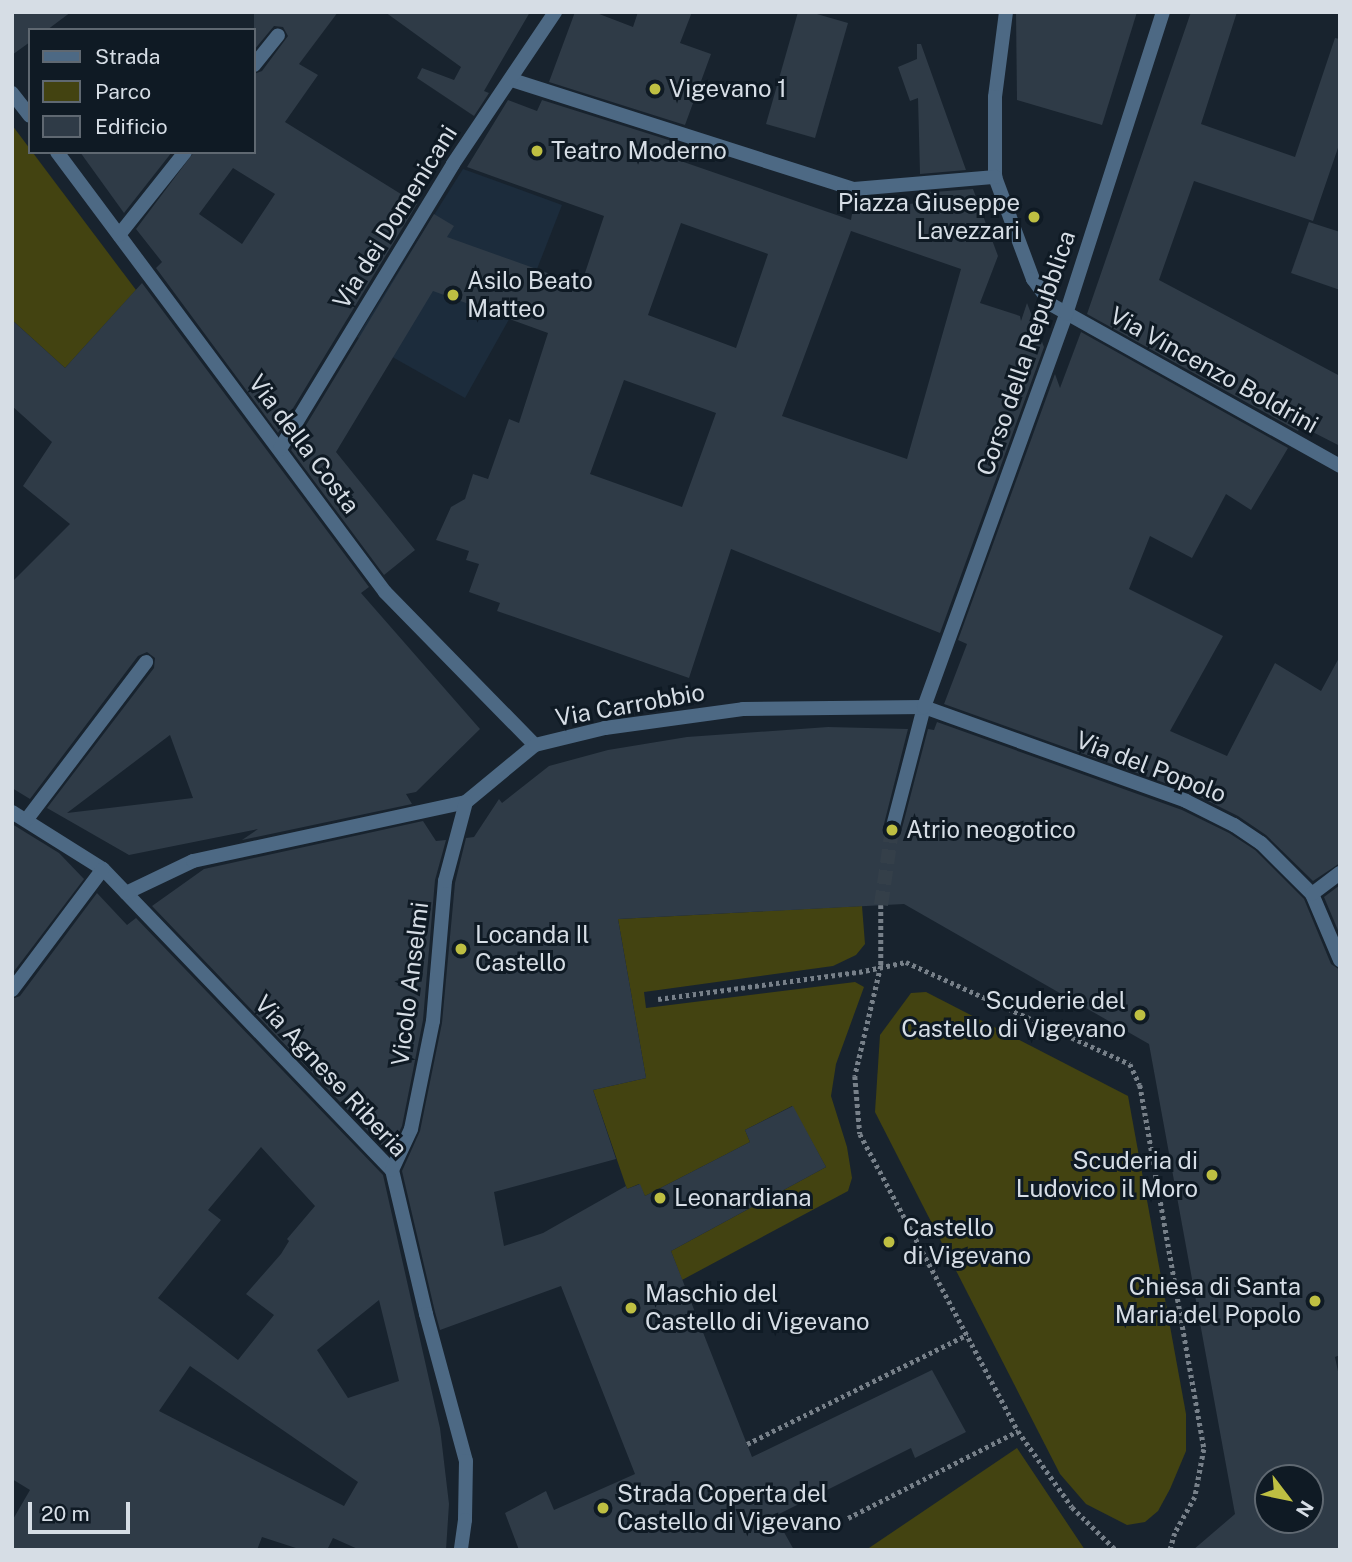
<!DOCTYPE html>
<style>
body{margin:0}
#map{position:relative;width:1352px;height:1562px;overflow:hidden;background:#18232e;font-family:"Public Sans",sans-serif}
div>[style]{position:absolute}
.built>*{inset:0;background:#1c2c3c}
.green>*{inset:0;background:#434311}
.building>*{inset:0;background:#2f3b47}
.pedestrian-tunnel>*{height:14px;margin-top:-7px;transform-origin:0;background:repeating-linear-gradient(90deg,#343f49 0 14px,transparent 0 21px)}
.path>*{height:4.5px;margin-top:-2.25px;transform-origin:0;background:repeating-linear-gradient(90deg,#778089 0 3.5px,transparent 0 7px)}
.pedestrian>*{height:14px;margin:-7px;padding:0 7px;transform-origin:7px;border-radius:7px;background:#4d6984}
.minor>*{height:14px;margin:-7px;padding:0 7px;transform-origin:7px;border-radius:7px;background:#4d6984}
.dots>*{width:19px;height:19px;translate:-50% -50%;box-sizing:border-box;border:4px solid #0f1a24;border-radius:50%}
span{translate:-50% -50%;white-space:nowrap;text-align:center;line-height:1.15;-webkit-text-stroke:6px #0f1a24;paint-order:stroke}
.poi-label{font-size:24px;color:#d6dde5}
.left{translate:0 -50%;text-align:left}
.right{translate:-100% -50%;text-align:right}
.street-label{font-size:24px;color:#d6dde5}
.frame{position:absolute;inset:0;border:14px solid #d6dde5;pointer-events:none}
.legend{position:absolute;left:28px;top:28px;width:228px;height:126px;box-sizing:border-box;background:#0f1a24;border:2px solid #5f6871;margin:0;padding:9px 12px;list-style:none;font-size:21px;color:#d6dde5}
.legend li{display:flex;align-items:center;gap:14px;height:35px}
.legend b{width:35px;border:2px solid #5f6871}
.north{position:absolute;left:1254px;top:1464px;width:70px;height:70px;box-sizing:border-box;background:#0f1a24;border:2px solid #5f6871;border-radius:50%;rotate:122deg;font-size:19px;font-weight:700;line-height:28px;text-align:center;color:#d6dde5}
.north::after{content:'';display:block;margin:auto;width:24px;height:32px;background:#bebf42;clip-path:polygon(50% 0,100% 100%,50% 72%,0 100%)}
.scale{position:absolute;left:28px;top:1502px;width:102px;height:32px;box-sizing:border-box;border:4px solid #d6dde5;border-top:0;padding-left:9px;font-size:21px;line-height:24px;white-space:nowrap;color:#d6dde5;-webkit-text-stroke:5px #0f1a24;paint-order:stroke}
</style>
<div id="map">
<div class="built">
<div style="clip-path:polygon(463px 169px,562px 205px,537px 269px,465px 398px,357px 337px)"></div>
</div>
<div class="green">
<div style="clip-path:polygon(12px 125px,136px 290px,65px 368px,12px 320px)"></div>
<div style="clip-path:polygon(862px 906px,865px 944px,856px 955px,833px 966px,644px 992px,646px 1008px,855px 982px,864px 987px,836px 1064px,831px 1096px,847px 1147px,852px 1178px,848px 1191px,682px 1280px,671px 1251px,826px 1167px,792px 1106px,745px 1130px,750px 1142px,645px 1196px,639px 1184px,627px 1189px,593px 1090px,646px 1078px,618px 919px)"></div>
<div style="clip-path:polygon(926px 992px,1128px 1096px,1186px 1414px,1186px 1451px,1170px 1489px,1158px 1511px,1145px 1522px,1127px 1525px,1086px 1504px,1060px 1474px,875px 1112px,880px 1035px,911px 993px)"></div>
<div style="clip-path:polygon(1017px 1448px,1085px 1550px,866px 1550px)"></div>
</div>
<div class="building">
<div style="clip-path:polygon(12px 12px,71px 12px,47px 30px,30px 30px,30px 42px,12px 55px)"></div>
<div style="clip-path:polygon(evenodd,254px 12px,338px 12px,299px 64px,318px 75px,285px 122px,417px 204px,278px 433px,156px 268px,162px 262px,136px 229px,194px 152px,254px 152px,254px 74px,262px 71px,288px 36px,283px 27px,274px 26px,254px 50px,254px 12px,233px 168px,275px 194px,242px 244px,199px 214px,233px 168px)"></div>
<div style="clip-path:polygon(385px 12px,530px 12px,484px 91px,489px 93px,474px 116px,417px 78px,422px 68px,454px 80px,461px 67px)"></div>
<div style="clip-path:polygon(575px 12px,594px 12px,633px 27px,638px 12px,692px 12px,680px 43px,711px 54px,685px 125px,549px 82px)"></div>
<div style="clip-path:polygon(798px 12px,810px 12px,848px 23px,815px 138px,766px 124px)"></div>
<div style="clip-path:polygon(1016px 12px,1137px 12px,1102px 125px,1017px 100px)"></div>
<div style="clip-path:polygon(1191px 12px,1237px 12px,1201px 124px,1295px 157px,1335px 38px,1340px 39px,1340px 142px,1313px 221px,1194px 181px,1159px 280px,1340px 376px,1340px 446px,1301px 426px,1298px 431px,1087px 314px)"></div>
<div style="clip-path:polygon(917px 44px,921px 44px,966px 170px,920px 174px,918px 98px,910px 101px,898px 67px,917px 59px)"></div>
<div style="clip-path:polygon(evenodd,508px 100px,537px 111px,542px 100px,678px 143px,672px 158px,851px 220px,853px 208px,921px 203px,921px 193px,973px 189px,998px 256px,980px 303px,1020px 316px,1021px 321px,1027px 303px,1044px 347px,940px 633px,731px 549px,689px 678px,497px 611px,500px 603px,469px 592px,479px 564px,466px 560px,469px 551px,436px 540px,451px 507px,465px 499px,473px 474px,488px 479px,509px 419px,519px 423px,548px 333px,433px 291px,336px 452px,415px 550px,384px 575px,291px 450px,434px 214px,454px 226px,447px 237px,581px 285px,604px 216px,467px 167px,508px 100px,681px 223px,768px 254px,736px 348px,648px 315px,681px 223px,508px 100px,851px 231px,961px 269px,907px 459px,782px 416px,851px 231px,508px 100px,624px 380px,716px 413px,682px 507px,590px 474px,624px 380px)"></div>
<div style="clip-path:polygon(80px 152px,172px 152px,124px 213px)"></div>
<div style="clip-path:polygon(1309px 222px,1340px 232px,1340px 290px,1291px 273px)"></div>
<div style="clip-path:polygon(evenodd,142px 283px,369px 587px,361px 593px,480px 729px,416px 792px,406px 794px,412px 804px,242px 840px,258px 829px,129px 855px,47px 808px,154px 668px,155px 658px,147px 652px,138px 656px,30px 799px,12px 788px,12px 582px,70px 524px,23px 486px,52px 442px,12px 406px,12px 320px,65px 368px,142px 283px,170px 735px,193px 798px,67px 813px,170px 735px)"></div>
<div style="clip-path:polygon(1081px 332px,1288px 448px,1251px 510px,1226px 494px,1192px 558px,1150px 536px,1129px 589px,1223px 636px,1170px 731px,1227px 756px,1275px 663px,1321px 691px,1340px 656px,1340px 863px,1313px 881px,1266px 835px,1238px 816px,1190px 792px,944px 704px,967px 644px,958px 640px,1055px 374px,1060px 388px)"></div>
<div style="clip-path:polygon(evenodd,937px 722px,1182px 810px,1229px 833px,1255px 850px,1304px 899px,1331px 964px,1340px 970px,1340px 1355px,1335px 1357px,1340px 1381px,1340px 1550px,1193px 1550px,1235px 1514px,1149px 1044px,904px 904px,618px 919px,646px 1078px,593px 1090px,616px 1159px,494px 1192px,504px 1246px,543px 1233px,626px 1186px,627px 1189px,640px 1184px,645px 1196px,750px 1142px,745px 1130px,793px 1106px,826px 1167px,671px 1251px,752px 1457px,932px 1370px,966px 1432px,915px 1458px,911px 1448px,775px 1516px,794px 1550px,519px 1550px,505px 1513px,546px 1491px,554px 1510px,635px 1474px,561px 1286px,440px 1330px,435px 1312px,402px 1171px,420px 1131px,442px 1023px,455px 883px,466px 838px,474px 837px,499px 799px,502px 803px,549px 766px,608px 750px,687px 737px,828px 727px,908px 729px,883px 828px,885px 836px,894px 839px,901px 832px,928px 729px,934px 730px,937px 722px,1268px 1478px,1310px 1478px,1310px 1520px,1268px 1520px,1268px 1478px)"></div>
<div style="clip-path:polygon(423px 821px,436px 841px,446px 840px,435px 880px,423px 1020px,402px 1126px,389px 1153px,152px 906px,204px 869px)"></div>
<div style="clip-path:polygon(12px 824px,59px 853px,84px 879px,12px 974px)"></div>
<div style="clip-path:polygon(1340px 885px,1340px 935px,1324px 897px)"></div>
<div style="clip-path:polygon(evenodd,97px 893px,127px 925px,136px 918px,383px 1175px,440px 1428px,449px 1504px,446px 1550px,360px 1550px,333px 1538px,327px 1550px,302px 1550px,262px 1537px,257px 1550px,12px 1550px,12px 1521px,30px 1490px,12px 1479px,12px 999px,20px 996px,97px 893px,261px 1147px,315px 1206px,287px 1239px,289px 1241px,281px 1254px,246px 1294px,274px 1315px,238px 1360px,158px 1298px,221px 1220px,208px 1210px,261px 1147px,97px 893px,379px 1300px,399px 1381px,348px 1398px,317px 1350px,379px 1300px,97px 893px,190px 1366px,358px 1482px,344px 1506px,159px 1411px,190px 1366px)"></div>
</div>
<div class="pedestrian-tunnel">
<div style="left:881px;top:905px;width:76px;rotate:-81.7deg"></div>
</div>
<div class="path">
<div style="left:881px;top:905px;width:61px;rotate:90deg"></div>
<div style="left:881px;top:966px;width:113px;rotate:103.3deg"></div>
<div style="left:855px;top:1076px;width:58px;rotate:85.1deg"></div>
<div style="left:860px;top:1134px;width:336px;rotate:62deg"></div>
<div style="left:1018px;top:1431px;width:93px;rotate:54.6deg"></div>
<div style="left:1072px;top:1507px;width:62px;rotate:44.3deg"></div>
<div style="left:658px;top:999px;width:203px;rotate:-7.7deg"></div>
<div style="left:859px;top:972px;width:48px;rotate:-12deg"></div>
<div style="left:906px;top:962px;width:246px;rotate:24.5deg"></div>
<div style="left:1130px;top:1064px;width:23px;rotate:65deg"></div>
<div style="left:1140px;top:1085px;width:370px;rotate:80deg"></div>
<div style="left:1204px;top:1449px;width:49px;rotate:100.6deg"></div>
<div style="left:1195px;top:1497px;width:41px;rotate:119.1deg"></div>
<div style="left:1175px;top:1533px;width:18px;rotate:106deg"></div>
<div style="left:747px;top:1444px;width:246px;rotate:-26.4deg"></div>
<div style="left:848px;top:1518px;width:191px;rotate:-27.1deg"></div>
</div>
<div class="pedestrian">
<div style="left:892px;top:830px;width:127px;rotate:-75.4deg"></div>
<div style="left:924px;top:707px;width:278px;rotate:19.7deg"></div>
<div style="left:1186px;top:801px;width:54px;rotate:26.6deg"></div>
<div style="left:1234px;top:825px;width:32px;rotate:34deg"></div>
<div style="left:1261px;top:843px;width:72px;rotate:45deg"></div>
<div style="left:1312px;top:894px;width:72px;rotate:67deg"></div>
<div style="left:1312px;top:894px;width:35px;rotate:-37deg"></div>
</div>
<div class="minor">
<div style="left:1006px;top:12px;width:86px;rotate:97.4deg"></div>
<div style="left:995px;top:97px;width:80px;rotate:90deg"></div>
<div style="left:995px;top:177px;width:109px;rotate:69.6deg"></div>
<div style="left:1033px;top:279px;width:32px;rotate:54deg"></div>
<div style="left:1052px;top:305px;width:330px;rotate:29.2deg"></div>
<div style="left:254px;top:65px;width:38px;rotate:-51deg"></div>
<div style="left:512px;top:80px;width:359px;rotate:17.7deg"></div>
<div style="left:854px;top:189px;width:142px;rotate:-4.9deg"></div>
<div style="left:12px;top:93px;width:29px;rotate:52deg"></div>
<div style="left:57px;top:152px;width:549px;rotate:53.3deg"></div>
<div style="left:385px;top:592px;width:214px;rotate:45.6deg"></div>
<div style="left:119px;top:235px;width:106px;rotate:-51.5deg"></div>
<div style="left:280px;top:449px;width:333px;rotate:-58.7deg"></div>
<div style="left:453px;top:164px;width:183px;rotate:-56.1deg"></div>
<div style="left:12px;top:812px;width:107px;rotate:32.1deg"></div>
<div style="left:103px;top:869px;width:417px;rotate:46.2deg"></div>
<div style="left:392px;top:1170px;width:148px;rotate:76.7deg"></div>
<div style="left:426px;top:1314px;width:152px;rotate:74.8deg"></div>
<div style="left:466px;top:1461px;width:59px;rotate:91deg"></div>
<div style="left:465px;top:1520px;width:30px;rotate:98deg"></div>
<div style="left:27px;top:819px;width:197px;rotate:-52.8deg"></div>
<div style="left:126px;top:893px;width:74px;rotate:-25.5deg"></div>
<div style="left:193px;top:861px;width:279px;rotate:-12.2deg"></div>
<div style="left:466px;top:802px;width:89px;rotate:-39.6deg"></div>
<div style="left:535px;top:745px;width:72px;rotate:-13.7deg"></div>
<div style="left:605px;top:728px;width:139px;rotate:-7.8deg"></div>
<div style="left:743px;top:709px;width:181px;rotate:-0.6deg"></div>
<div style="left:924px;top:707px;width:418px;rotate:-70.1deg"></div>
<div style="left:1066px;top:314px;width:317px;rotate:-72.2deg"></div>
<div style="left:12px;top:990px;width:151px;rotate:-53.1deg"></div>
<div style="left:392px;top:1170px;width:45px;rotate:-65.1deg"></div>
<div style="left:411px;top:1129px;width:110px;rotate:-78.5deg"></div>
<div style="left:433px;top:1021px;width:141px;rotate:-85.1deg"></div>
<div style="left:445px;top:881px;width:82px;rotate:-75.1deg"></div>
</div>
<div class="dots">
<div style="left:655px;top:89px;background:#bebf42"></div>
<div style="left:537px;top:151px;background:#bebf42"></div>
<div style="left:1034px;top:217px;background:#bebf42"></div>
<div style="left:453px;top:295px;background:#bebf42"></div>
<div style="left:892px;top:830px;background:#bebf42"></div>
<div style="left:461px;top:949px;background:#bebf42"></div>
<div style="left:1140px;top:1015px;background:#bebf42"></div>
<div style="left:1212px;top:1175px;background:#bebf42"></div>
<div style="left:660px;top:1198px;background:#bebf42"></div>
<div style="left:889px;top:1242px;background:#bebf42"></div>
<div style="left:1315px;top:1301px;background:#bebf42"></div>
<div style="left:631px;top:1308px;background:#bebf42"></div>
<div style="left:603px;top:1508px;background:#bebf42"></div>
</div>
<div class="poi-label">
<span class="left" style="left:669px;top:89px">Vigevano 1</span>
<span class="left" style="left:551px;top:151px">Teatro Moderno</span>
<span class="right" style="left:1020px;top:217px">Piazza Giuseppe<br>Lavezzari</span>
<span class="left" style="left:467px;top:295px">Asilo Beato<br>Matteo</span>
<span class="left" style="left:906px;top:830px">Atrio neogotico</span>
<span class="left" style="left:475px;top:949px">Locanda Il<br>Castello</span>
<span class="right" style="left:1126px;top:1015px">Scuderie del<br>Castello di Vigevano</span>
<span class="right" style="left:1198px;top:1175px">Scuderia di<br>Ludovico il Moro</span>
<span class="left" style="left:674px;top:1198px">Leonardiana</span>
<span class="left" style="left:903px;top:1242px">Castello<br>di Vigevano</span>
<span class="right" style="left:1301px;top:1301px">Chiesa di Santa<br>Maria del Popolo</span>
<span class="left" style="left:645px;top:1308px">Maschio del<br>Castello di Vigevano</span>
<span class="left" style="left:617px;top:1508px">Strada Coperta del<br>Castello di Vigevano</span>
</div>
<div class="street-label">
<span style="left:395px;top:217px;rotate:-58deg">Via dei Domenicani</span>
<span style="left:1026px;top:353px;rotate:-71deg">Corso della Repubblica</span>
<span style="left:1214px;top:370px;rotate:29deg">Via Vincenzo Boldrini</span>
<span style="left:304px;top:444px;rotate:53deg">Via della Costa</span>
<span style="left:630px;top:705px;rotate:-10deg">Via Carrobbio</span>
<span style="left:1151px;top:767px;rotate:21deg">Via del Popolo</span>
<span style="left:410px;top:984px;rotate:-83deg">Vicolo Anselmi</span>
<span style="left:331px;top:1076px;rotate:47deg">Via Agnese Riberia</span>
</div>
<div class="frame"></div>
<ul class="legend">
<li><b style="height:9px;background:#4d6984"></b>Strada</li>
<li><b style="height:19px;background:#434311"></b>Parco</li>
<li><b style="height:19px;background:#2f3b47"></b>Edificio</li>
</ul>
<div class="north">N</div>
<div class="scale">20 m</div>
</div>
